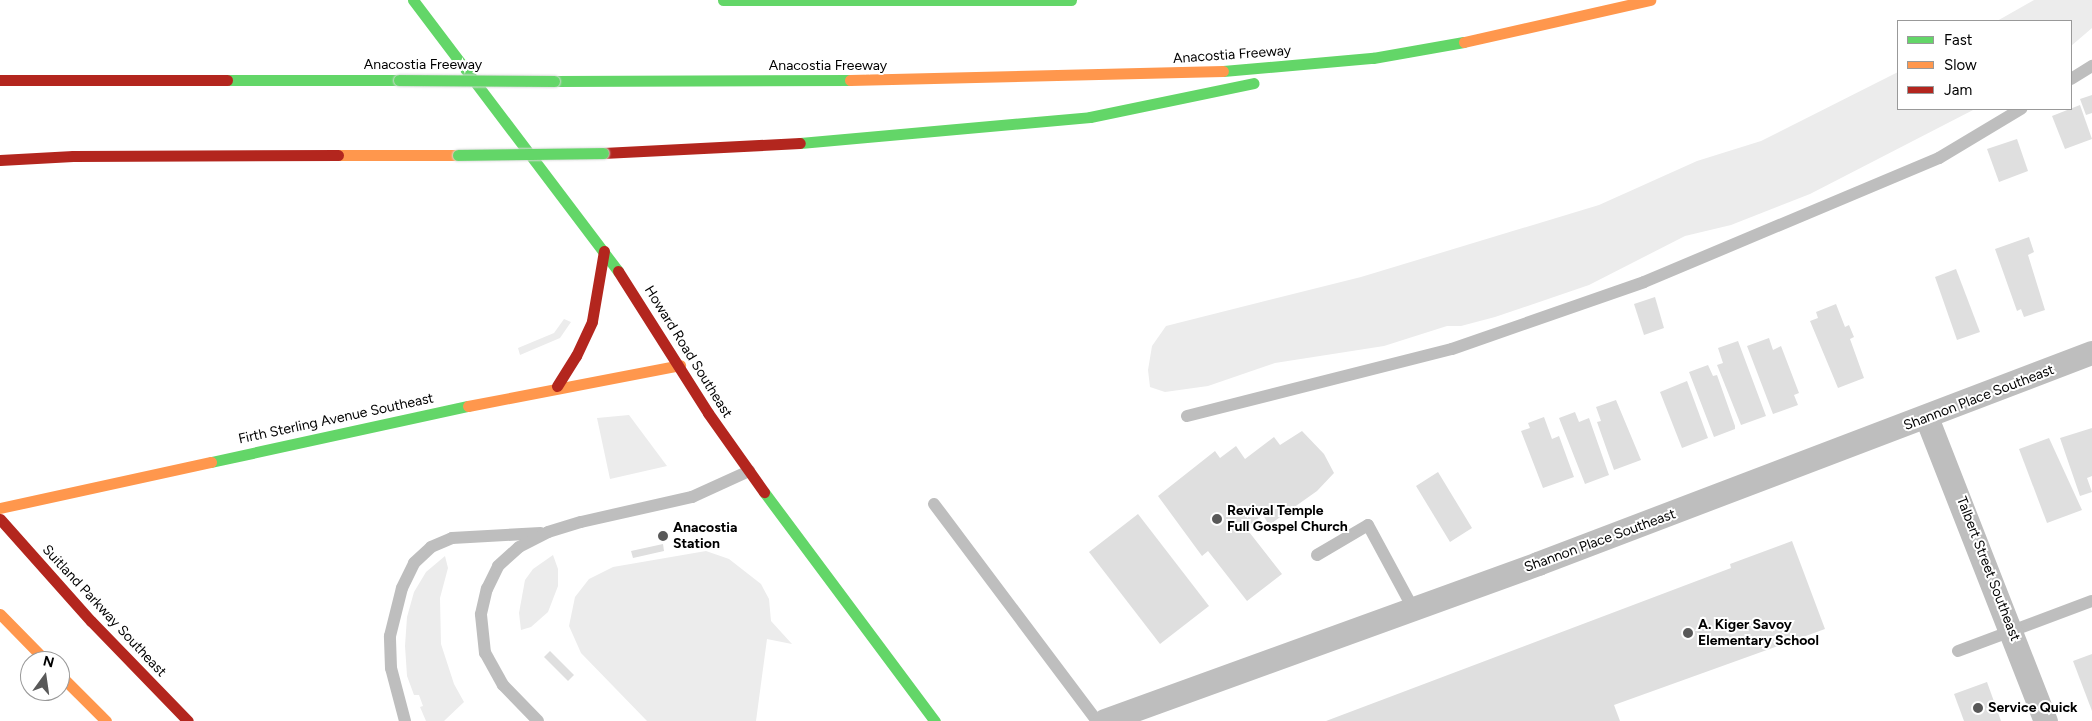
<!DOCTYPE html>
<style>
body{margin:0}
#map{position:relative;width:2092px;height:721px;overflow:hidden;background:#fff;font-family:Figtree,sans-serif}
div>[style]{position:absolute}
.green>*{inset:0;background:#ececec}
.building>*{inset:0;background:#dfdfdf}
.lane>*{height:12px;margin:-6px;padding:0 6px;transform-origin:6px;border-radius:6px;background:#bebebe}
.street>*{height:24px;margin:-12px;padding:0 12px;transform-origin:12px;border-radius:12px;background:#bebebe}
.fast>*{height:11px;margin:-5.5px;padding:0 5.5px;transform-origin:5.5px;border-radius:5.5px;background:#63d668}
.slow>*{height:11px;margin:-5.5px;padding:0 5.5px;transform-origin:5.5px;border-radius:5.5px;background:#ff974d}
.jam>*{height:11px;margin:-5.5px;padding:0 5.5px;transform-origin:5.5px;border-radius:5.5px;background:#b3261e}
.bridges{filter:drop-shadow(0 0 1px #dbdbdb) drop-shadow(0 0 1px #dbdbdb)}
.fast-bridge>*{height:11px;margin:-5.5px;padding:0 5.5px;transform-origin:5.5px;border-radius:5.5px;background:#63d668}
.dots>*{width:14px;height:14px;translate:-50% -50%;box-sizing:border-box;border:2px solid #fff;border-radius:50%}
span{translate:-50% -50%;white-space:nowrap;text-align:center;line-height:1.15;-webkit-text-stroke:4px #fff;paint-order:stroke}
.street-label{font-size:14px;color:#000}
.poi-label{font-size:14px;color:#000;font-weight:700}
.left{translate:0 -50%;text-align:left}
.legend{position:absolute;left:1897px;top:20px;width:175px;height:90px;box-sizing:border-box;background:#fff;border:1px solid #999;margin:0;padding:6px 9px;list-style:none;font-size:15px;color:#000}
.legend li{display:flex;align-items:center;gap:10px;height:25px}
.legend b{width:25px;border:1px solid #999}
.north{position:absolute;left:20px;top:651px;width:50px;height:50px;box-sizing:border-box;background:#fff;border:1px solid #999;border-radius:50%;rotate:14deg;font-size:14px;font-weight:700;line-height:20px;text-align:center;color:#000}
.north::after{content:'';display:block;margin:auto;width:18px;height:22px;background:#595959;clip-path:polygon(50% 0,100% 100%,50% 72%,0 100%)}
</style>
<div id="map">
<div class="green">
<div style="clip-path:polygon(2034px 0,2092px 0,2092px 28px,2071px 46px,2071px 21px,1997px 21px)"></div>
<div style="clip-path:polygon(1898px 72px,1898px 109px,1975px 109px,1810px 194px,1731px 225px,1685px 236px,1589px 285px,1495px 317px,1461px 326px,1447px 326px,1384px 346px,1275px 363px,1208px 386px,1165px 392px,1150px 387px,1148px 370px,1152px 346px,1166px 326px,1361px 277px,1599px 205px,1697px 161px,1761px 141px)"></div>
<div style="clip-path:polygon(564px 319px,571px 322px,560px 338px,520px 355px,518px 348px,554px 333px)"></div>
<div style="clip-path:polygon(629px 415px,667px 466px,610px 479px,597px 418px)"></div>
<div style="clip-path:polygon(706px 551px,729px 559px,761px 584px,769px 599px,771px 621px,792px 644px,767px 639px,756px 721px,647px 721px,581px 653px,569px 626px,575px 597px,589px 579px,613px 567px)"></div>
<div style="clip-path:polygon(553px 555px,558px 569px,558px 586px,548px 612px,531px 627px,521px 630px,519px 613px,525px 580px,533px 569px)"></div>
<div style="clip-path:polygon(445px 556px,448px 568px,440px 598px,441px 644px,454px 684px,464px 702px,444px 721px,426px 721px,420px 707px,423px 706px,419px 695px,414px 695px,407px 676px,405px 646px,407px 617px,414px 592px,426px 572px)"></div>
</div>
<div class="building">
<div style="clip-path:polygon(2092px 95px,2092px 113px,2086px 115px,2080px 99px)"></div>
<div style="clip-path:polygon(2080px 105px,2092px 139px,2065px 149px,2052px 116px)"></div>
<div style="clip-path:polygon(2017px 139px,2028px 171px,1999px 182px,1987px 149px)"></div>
<div style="clip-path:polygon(2029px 237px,2034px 252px,2028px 255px,2045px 310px,2024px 317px,2021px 309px,2017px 311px,1995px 249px)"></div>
<div style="clip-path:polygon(1956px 269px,1980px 332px,1957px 340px,1935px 277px)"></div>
<div style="clip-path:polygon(1655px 297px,1664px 328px,1644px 335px,1634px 304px)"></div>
<div style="clip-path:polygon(1836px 304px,1845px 327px,1849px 325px,1854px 337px,1850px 339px,1864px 378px,1838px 388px,1810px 321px,1818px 318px,1816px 312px)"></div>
<div style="clip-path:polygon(1769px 338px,1773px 350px,1781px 346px,1799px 393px,1794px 395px,1798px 405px,1773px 414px,1747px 346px)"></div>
<div style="clip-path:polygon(1738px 341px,1766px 416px,1741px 425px,1717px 365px,1723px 363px,1718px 348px)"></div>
<div style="clip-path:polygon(1708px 365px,1713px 376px,1717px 375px,1735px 426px,1735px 429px,1714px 437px,1689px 372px)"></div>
<div style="clip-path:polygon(1687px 381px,1708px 438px,1682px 448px,1660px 392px)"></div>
<div style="clip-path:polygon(1616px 400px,1641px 460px,1614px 470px,1597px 422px,1601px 421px,1596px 407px)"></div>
<div style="clip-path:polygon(1575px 412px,1579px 422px,1589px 418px,1609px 475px,1585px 484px,1559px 418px)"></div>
<div style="clip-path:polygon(1544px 417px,1552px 439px,1559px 436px,1574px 477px,1543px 488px,1521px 431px,1530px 428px,1528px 423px)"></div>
<div style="clip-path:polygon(2092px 428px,2092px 476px,2087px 478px,2092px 492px,2080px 496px,2060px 438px)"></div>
<div style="clip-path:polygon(1302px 431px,1324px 454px,1334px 473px,1317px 491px,1269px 525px,1263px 515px,1246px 528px,1282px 574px,1247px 601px,1208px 551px,1202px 556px,1158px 496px,1215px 451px,1220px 458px,1236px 446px,1245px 459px,1274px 437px,1280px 445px)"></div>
<div style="clip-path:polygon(2049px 438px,2082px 510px,2047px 523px,2019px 449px)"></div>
<div style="clip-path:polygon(1438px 472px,1472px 528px,1450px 542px,1416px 486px)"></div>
<div style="clip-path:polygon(1138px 514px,1209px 606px,1160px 644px,1089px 552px)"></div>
<div style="clip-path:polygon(1792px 541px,1825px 629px,1614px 705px,1620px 721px,1326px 721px,1731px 568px,1730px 564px)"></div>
<div style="clip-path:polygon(663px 544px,664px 551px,633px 558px,631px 551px)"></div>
<div style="clip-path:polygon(550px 651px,574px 675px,568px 681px,544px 657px)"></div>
<div style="clip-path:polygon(2092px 654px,2092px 711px,2073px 661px)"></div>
<div style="clip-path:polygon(1987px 682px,2001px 721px,1964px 721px,1954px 694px)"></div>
</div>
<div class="lane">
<div style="left:2071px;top:79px;width:25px;rotate:-32deg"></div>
<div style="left:1187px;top:416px;width:273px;rotate:-14.2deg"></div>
<div style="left:1452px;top:349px;width:203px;rotate:-19.2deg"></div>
<div style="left:1644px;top:282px;width:320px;rotate:-22.8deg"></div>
<div style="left:1939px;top:158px;width:96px;rotate:-30.9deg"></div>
<div style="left:934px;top:504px;width:271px;rotate:53.1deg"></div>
<div style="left:1317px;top:555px;width:59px;rotate:-30.5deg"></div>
<div style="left:1368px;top:525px;width:97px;rotate:61.6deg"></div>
<div style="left:1958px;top:651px;width:143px;rotate:-20.5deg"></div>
<div style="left:405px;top:721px;width:55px;rotate:-104.8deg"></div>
<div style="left:391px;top:668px;width:32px;rotate:-92deg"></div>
<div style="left:390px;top:636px;width:49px;rotate:-76deg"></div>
<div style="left:402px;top:588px;width:28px;rotate:-64deg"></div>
<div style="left:414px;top:563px;width:23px;rotate:-43deg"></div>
<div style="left:431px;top:547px;width:23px;rotate:-23deg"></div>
<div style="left:452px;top:538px;width:89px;rotate:-3.2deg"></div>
<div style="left:538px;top:721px;width:50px;rotate:-134.2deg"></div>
<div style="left:503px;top:685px;width:37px;rotate:-119deg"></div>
<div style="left:485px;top:653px;width:39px;rotate:-96deg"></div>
<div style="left:481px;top:614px;width:26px;rotate:-77deg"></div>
<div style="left:487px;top:589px;width:25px;rotate:-64deg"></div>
<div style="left:498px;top:566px;width:28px;rotate:-42deg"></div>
<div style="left:519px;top:547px;width:33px;rotate:-27deg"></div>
<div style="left:548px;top:532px;width:34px;rotate:-17deg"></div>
<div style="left:581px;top:522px;width:114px;rotate:-12.7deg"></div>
<div style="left:692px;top:497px;width:63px;rotate:-24.5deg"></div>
</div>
<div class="street">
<div style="left:1927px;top:418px;width:326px;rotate:68.6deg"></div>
<div style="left:1105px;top:721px;width:461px;rotate:-19.9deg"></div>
<div style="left:1538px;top:564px;width:593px;rotate:-20.85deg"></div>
</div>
<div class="fast">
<div style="left:413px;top:0;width:340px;rotate:52.9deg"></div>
<div style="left:723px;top:0;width:348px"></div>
<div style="left:1223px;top:71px;width:151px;rotate:-5deg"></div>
<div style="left:1373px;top:58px;width:92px;rotate:-10deg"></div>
<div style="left:227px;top:80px;width:172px"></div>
<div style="left:554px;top:81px;width:296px;rotate:-0.2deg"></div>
<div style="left:800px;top:143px;width:291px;rotate:-5.1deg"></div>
<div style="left:1090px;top:117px;width:167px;rotate:-11.7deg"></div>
<div style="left:211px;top:462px;width:263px;rotate:-12.3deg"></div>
<div style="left:764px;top:492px;width:286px;rotate:53.3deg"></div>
</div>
<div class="slow">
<div style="left:1464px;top:42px;width:191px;rotate:-12.7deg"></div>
<div style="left:850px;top:80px;width:373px;rotate:-1.4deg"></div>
<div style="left:338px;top:155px;width:120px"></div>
<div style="left:468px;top:406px;width:216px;rotate:-10.9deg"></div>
<div style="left:0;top:508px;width:216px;rotate:-12.3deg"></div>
<div style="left:0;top:614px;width:66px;rotate:45.6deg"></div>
<div style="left:60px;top:675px;width:65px;rotate:45deg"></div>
</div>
<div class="jam">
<div style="left:0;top:80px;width:227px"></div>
<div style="left:603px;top:153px;width:197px;rotate:-2.9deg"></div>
<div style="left:0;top:160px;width:73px;rotate:-3.1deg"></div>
<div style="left:73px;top:156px;width:265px;rotate:-0.2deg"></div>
<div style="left:618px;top:271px;width:168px;rotate:57.6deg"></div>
<div style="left:708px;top:413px;width:97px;rotate:54.7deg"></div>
<div style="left:557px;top:386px;width:36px;rotate:-58deg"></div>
<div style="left:576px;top:356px;width:38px;rotate:-65deg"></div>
<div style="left:592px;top:321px;width:71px;rotate:-80.3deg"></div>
<div style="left:0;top:519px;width:137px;rotate:48.3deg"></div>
<div style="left:91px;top:621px;width:139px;rotate:45.9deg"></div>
</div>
<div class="bridges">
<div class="fast-bridge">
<div style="left:399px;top:80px;width:155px;rotate:0.4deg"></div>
<div style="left:458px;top:155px;width:145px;rotate:-0.8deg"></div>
</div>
</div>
<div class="dots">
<div style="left:1217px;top:519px;background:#595959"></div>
<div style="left:663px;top:536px;background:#595959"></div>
<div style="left:1688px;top:633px;background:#595959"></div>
<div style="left:1978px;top:708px;background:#595959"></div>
</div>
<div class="street-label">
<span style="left:1232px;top:55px;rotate:-4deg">Anacostia Freeway</span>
<span style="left:423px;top:65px">Anacostia Freeway</span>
<span style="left:828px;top:66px">Anacostia Freeway</span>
<span style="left:688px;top:352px;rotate:58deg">Howard Road Southeast</span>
<span style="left:1979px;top:398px;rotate:-21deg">Shannon Place Southeast</span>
<span style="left:336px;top:419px;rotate:-12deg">Firth Sterling Avenue Southeast</span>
<span style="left:1600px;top:541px;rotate:-20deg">Shannon Place Southeast</span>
<span style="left:1988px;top:569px;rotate:69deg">Talbert Street Southeast</span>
<span style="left:104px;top:611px;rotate:47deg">Suitland Parkway Southeast</span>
</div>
<div class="poi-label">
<span class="left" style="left:1227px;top:519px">Revival Temple<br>Full Gospel Church</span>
<span class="left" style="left:673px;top:536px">Anacostia<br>Station</span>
<span class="left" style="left:1698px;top:633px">A. Kiger Savoy<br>Elementary School</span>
<span class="left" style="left:1988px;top:708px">Service Quick</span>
</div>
<ul class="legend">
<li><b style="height:6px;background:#63d668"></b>Fast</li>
<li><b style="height:6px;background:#ff974d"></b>Slow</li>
<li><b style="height:6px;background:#b3261e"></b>Jam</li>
</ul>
<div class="north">N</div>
</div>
